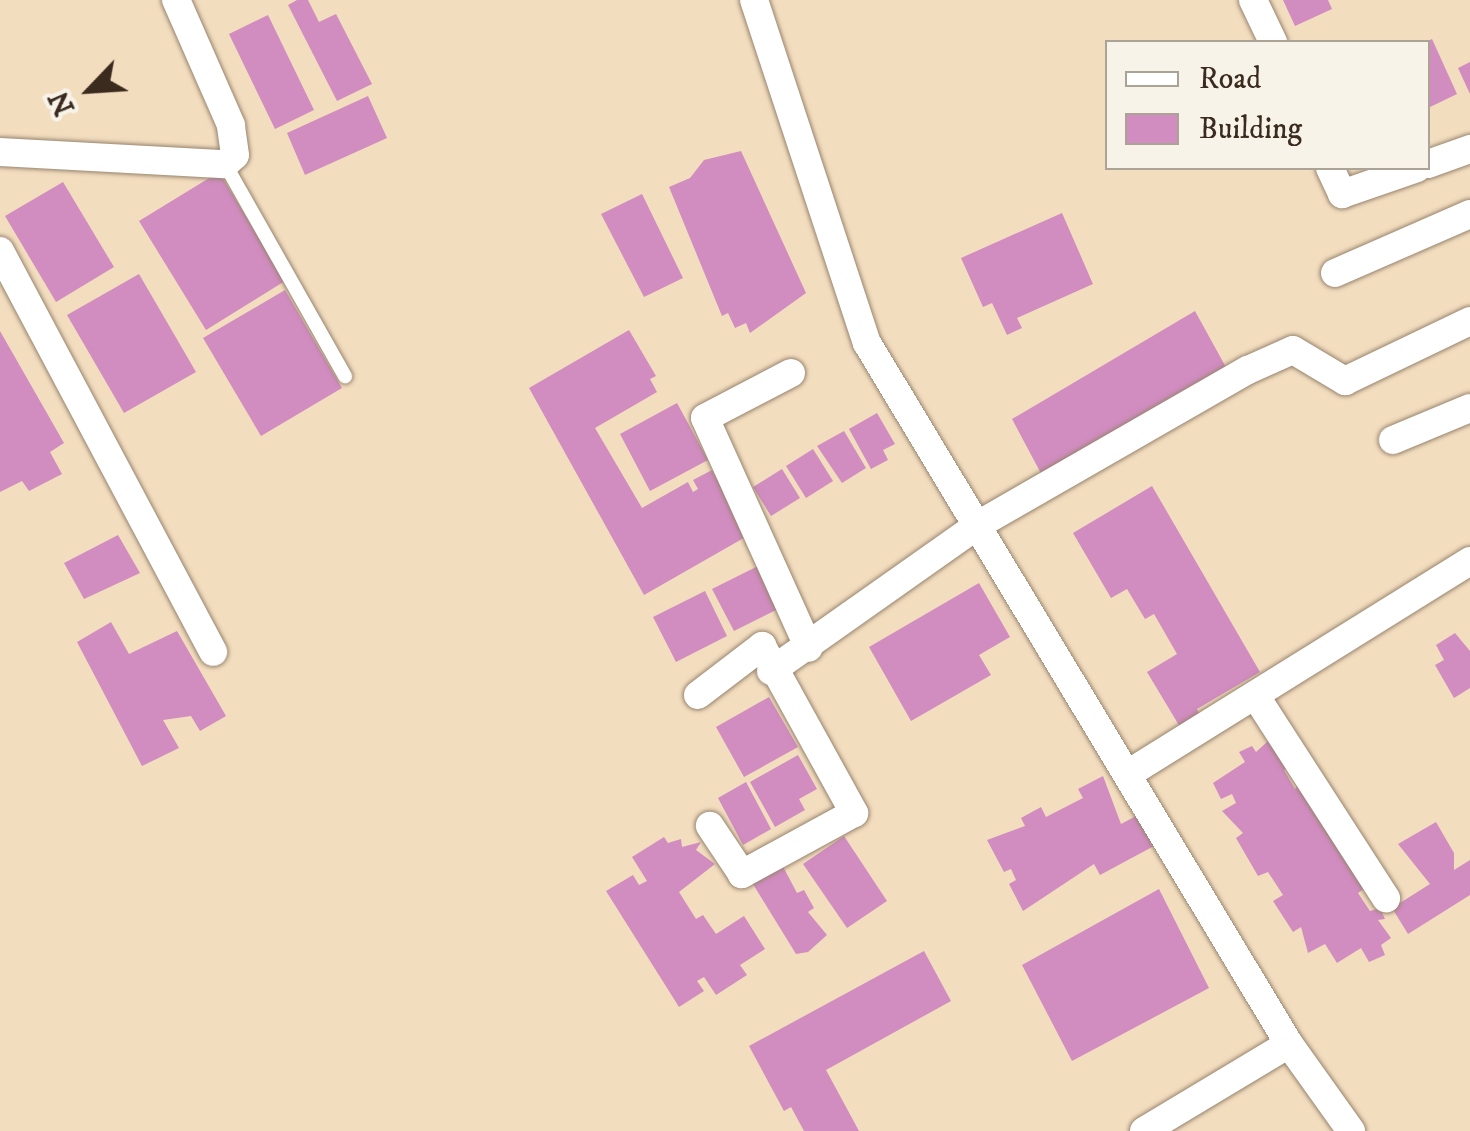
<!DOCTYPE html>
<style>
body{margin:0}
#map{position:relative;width:1470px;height:1131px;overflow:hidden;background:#f3ddbf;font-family:"IM FELL DW Pica",serif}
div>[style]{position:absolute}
.building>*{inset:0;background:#d18cc0}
.roads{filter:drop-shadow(0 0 2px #97846e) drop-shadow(0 0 2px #97846e)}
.lane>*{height:14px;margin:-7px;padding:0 7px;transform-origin:7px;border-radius:7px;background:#fff}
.street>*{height:28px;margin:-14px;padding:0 14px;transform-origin:14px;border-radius:14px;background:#fff}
span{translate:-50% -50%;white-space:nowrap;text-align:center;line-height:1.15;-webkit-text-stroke:8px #f7f3e8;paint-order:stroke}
.legend{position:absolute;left:1105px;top:40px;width:325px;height:130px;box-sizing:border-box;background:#f7f3e8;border:2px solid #aca397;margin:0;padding:12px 18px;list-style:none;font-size:30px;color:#3b2a1e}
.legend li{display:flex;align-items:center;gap:20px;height:50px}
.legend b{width:50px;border:2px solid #aca397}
.north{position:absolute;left:40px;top:40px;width:100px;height:100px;-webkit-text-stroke:8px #f7f3e8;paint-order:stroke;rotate:245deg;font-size:28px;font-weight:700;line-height:40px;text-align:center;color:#3b2a1e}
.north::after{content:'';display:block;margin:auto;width:35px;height:45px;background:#3b2a1e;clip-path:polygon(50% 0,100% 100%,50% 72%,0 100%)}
</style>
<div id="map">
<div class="building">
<div style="clip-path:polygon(297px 0,308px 0,319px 22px,336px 14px,372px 84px,337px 101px,288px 5px)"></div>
<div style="clip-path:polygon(1283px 0,1328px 0,1332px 9px,1295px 26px)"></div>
<div style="clip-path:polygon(268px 15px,314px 110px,275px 129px,229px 34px)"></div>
<div style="clip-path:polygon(1432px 39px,1457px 94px,1428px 108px,1428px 41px)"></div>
<div style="clip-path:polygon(1470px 62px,1470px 94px,1458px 68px)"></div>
<div style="clip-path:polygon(368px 96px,387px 138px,305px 175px,287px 133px)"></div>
<div style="clip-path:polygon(741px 151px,806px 293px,750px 333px,746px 323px,735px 328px,728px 313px,722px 316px,669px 187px,690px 178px,704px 160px)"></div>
<div style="clip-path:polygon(219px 172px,285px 281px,206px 330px,139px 221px)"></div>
<div style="clip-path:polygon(63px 182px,114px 267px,56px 302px,5px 216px)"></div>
<div style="clip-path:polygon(642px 194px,683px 278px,644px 297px,601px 214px)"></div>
<div style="clip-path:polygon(1062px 213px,1093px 284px,1017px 318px,1022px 328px,1007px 335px,992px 303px,983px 307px,961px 258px)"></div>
<div style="clip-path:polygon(139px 274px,196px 372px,124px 413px,67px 315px)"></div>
<div style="clip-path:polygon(285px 290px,342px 388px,261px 436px,203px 338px)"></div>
<div style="clip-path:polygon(1195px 311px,1228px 371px,1044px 479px,1012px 419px)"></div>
<div style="clip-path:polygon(629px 330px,656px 376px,650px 379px,657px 392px,595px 428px,642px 508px,688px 482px,693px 492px,698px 489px,693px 480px,712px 470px,749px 535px,644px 595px,529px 388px)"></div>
<div style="clip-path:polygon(0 331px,64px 443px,50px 452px,62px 474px,29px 491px,22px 481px,0 492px)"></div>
<div style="clip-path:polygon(677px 403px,708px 460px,650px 491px,620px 434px)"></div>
<div style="clip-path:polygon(877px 413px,895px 444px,883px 450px,888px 460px,871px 469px,849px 429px)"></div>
<div style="clip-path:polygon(844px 431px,866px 468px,842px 483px,817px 446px)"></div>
<div style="clip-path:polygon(813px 449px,833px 481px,806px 498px,786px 466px)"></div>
<div style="clip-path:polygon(782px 469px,800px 498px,771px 516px,753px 487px)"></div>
<div style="clip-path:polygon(1152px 486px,1260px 672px,1197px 709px,1200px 715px,1180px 727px,1147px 672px,1177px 654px,1154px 614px,1145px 619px,1127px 589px,1111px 598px,1073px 533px)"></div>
<div style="clip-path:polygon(118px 535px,140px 573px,84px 599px,64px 563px)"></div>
<div style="clip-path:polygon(762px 564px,784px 606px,734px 631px,712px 589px)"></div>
<div style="clip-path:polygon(979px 583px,1010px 637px,979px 655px,991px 675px,911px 721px,869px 647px)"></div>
<div style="clip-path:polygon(705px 591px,727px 636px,676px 662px,653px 617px)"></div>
<div style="clip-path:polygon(111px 622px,129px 654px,177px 631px,226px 716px,200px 731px,191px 716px,163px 720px,179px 748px,142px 766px,77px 642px)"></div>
<div style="clip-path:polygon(1455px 633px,1470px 651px,1470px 688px,1454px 698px,1435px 665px,1444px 660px,1436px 645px)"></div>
<div style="clip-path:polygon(769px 697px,798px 747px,744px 777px,716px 727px)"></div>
<div style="clip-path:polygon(1268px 741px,1291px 767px,1284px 770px,1295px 789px,1299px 783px,1367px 887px,1358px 893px,1370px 911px,1380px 908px,1385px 919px,1378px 920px,1391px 938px,1381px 945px,1385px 955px,1369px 962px,1361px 948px,1337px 963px,1325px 944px,1308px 953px,1301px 927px,1293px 932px,1273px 901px,1283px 895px,1268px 872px,1258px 876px,1236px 838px,1243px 833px,1222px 811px,1236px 803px,1232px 794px,1221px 799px,1213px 783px,1245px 762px,1239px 752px,1252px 746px,1256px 752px)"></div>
<div style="clip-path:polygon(798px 755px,817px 789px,799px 799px,805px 810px,775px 827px,750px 782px)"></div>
<div style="clip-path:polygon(1103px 776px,1121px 824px,1138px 815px,1154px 846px,1100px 875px,1094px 864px,1023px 911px,1009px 884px,1016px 880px,1011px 869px,1004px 872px,987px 840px,1025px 826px,1021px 818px,1041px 807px,1046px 817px,1083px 798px,1078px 789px)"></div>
<div style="clip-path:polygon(746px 782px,771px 829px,743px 845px,718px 798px)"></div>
<div style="clip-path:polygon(1436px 822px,1454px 853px,1454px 870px,1470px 860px,1470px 895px,1408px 934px,1392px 908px,1430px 884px,1398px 844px)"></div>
<div style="clip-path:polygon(844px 836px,887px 901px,847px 928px,803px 864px)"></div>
<div style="clip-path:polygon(664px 837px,668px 843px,681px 839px,682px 847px,701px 842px,696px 850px,715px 864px,679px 892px,696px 919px,703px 915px,716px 934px,744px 916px,765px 949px,740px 965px,747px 975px,716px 995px,704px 977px,697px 981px,704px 991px,679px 1007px,606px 891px,633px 875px,639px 885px,647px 881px,632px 857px)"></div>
<div style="clip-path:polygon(780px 861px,797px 893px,804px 890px,814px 908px,808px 912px,827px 935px,808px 952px,796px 954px,751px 881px)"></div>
<div style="clip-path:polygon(1159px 889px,1209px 988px,1072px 1061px,1022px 965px)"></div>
<div style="clip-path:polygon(924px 951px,951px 1001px,826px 1070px,859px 1131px,804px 1131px,791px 1107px,784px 1111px,749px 1046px)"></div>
</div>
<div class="roads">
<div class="lane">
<div style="left:225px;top:164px;width:244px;rotate:60.5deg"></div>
</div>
<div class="street">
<div style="left:754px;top:0;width:361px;rotate:71.8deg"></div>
<div style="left:867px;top:343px;width:818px;rotate:58.95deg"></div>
<div style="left:1289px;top:1044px;width:107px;rotate:54.5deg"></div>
<div style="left:1253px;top:0;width:47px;rotate:64.5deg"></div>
<div style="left:0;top:152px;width:225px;rotate:3.1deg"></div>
<div style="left:225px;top:164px;width:13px;rotate:-42deg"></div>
<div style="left:235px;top:155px;width:30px;rotate:-98deg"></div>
<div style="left:231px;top:125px;width:137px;rotate:-113.7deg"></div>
<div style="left:1428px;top:164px;width:45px;rotate:-19.7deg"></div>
<div style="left:1330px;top:168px;width:29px;rotate:65deg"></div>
<div style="left:1342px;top:194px;width:79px;rotate:-19.1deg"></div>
<div style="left:0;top:251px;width:454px;rotate:62deg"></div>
<div style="left:1335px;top:273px;width:147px;rotate:-23.6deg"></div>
<div style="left:791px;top:373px;width:97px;rotate:152.4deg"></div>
<div style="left:705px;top:418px;width:252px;rotate:65.7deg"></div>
<div style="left:1393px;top:440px;width:83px;rotate:-22.6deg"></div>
<div style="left:771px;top:671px;width:253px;rotate:-35.2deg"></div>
<div style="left:978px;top:525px;width:311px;rotate:-29.9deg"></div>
<div style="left:1248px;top:370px;width:49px;rotate:-24deg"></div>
<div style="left:1293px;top:350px;width:61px;rotate:30.8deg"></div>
<div style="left:1345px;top:381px;width:139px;rotate:-25.6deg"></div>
<div style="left:698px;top:695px;width:81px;rotate:-37.4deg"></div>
<div style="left:762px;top:646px;width:191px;rotate:61.1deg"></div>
<div style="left:854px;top:813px;width:128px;rotate:151.4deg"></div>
<div style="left:742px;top:874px;width:58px;rotate:-123.7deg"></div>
<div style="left:1255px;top:695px;width:242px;rotate:57.2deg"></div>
<div style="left:1131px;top:772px;width:399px;rotate:-31.9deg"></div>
<div style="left:1144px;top:1131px;width:169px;rotate:-31deg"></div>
</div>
</div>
<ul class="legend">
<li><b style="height:12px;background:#fff"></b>Road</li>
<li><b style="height:28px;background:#d18cc0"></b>Building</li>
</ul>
<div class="north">N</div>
</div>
